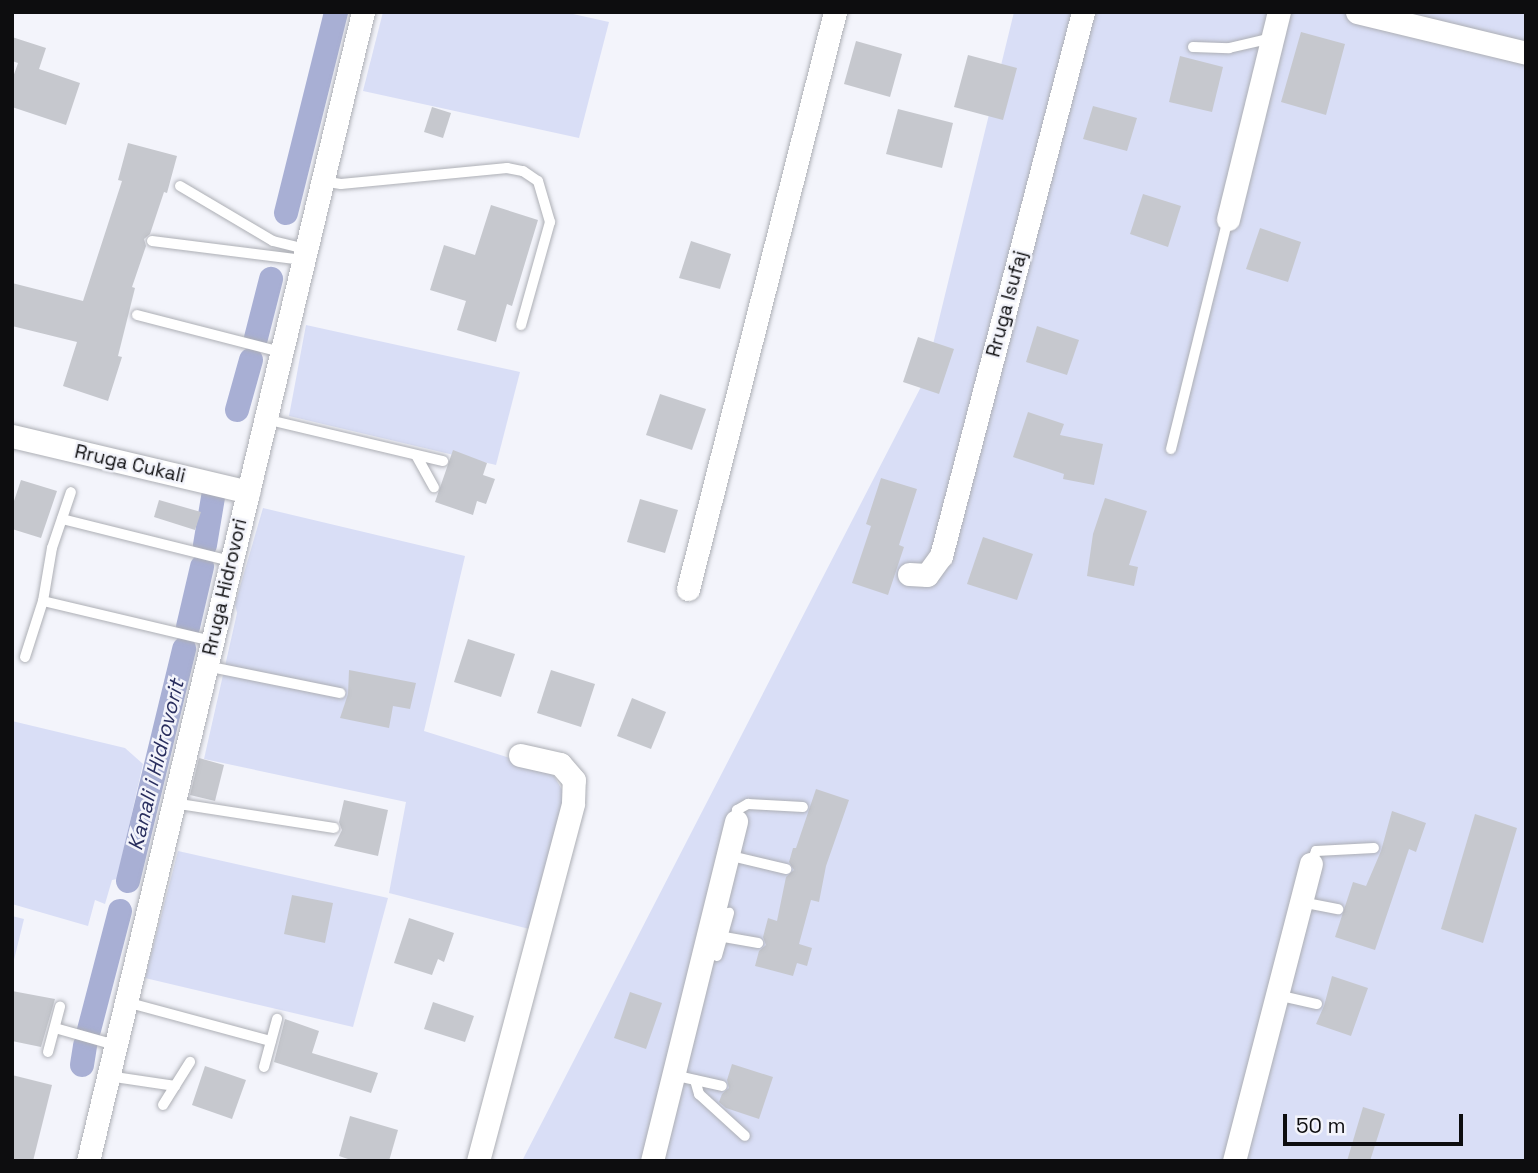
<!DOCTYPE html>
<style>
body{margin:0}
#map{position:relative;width:1538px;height:1173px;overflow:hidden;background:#f3f4fb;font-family:"Space Grotesk",sans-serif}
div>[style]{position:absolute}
.green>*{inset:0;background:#d9def6}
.canal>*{height:24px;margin:-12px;padding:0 12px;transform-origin:12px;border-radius:12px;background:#a8afd4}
.building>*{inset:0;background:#c6c8ce}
.roads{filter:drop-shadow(0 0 2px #adafb5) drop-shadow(0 0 2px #adafb5)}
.service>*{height:10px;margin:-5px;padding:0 5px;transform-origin:5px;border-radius:5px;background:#fff}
.minor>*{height:23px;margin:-11.5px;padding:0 11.5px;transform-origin:11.5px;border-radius:11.5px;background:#fff}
span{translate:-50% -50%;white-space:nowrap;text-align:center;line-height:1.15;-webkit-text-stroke:5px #f3f4fb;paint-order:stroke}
.street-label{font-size:19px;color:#0d0d0f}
.water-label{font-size:21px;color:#292e5e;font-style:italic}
.frame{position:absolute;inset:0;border:14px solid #0d0d0f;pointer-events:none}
.scale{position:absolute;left:1283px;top:1114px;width:180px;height:32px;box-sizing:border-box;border:4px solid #0d0d0f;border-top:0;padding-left:9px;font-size:21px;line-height:24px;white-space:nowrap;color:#0d0d0f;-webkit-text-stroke:5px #f3f4fb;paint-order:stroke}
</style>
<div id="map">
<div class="green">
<div style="clip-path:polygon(383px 12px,564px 12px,609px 22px,579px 138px,363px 91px)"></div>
<div style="clip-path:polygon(1014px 12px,1526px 12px,1526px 1161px,522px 1161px,924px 381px)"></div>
<div style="clip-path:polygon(306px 325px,520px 372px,496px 465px,289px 416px)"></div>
<div style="clip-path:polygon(263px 508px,465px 556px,424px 731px,536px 766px,554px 776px,565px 795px,533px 930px,389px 893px,406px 802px,204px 759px,237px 613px,235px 604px)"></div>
<div style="clip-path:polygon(12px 721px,125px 748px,143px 764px,117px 879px,112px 880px,105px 904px,95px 900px,88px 926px,12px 904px)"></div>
<div style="clip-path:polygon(178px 851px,388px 898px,353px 1027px,145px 978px)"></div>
<div style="clip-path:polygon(12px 916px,24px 919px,12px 968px)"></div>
</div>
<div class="canal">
<div style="left:286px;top:213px;width:207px;rotate:-76deg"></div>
<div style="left:256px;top:338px;width:61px;rotate:-75.7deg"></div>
<div style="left:237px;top:410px;width:52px;rotate:-74.4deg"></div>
<div style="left:205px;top:545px;width:49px;rotate:-80.5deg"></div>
<div style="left:188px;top:627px;width:62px;rotate:-76.9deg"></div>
<div style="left:128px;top:881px;width:239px;rotate:-76.4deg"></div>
<div style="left:89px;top:1030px;width:123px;rotate:-75.4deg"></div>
<div style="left:82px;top:1065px;width:20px;rotate:-81deg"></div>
</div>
<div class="building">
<div style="clip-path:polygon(1301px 32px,1345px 44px,1326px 115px,1281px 102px)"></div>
<div style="clip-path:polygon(12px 37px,46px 48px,39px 69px,80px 83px,66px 125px,12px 107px,12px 80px,18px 63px,12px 61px)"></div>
<div style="clip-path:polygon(856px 41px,902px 54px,890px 97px,844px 84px)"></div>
<div style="clip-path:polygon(968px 55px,1017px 68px,1003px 120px,954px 107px)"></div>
<div style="clip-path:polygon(1180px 56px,1223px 67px,1212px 112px,1169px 102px)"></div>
<div style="clip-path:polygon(1093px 106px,1137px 118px,1127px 151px,1083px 139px)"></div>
<div style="clip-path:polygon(432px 107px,451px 113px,443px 138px,424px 132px)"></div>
<div style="clip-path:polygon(898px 109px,953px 123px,942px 168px,886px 154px)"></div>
<div style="clip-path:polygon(128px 143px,177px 156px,167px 193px,164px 192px,150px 234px,144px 239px,146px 246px,132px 287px,135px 288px,118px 356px,122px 357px,108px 401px,63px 386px,77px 342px,12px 326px,12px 283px,83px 301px,122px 181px,118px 180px)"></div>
<div style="clip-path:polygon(1143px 194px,1181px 206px,1168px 247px,1130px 234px)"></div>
<div style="clip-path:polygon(491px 205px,538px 220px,512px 306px,507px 304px,496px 342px,457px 330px,466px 301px,430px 290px,444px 245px,475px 255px)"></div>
<div style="clip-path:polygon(1260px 228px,1301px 242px,1288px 282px,1246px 269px)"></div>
<div style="clip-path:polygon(691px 241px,731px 254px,720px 289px,679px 278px)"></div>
<div style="clip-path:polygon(1037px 326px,1079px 340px,1067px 375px,1026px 362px)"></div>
<div style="clip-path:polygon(918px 337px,954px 349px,939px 394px,903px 382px)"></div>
<div style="clip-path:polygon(660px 394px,706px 409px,692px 450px,646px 435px)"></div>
<div style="clip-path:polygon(1028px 412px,1064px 424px,1060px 435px,1103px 444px,1094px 485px,1063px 479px,1064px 474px,1013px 457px)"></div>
<div style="clip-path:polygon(453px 450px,487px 463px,483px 475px,495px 479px,486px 504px,477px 501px,473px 515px,435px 502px)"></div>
<div style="clip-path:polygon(881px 478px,917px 489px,899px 545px,904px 547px,888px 595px,852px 583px,871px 526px,866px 524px)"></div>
<div style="clip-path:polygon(21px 480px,57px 491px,41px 538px,12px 529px,12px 507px)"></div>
<div style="clip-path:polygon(1105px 498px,1147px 511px,1129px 565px,1138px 567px,1134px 586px,1087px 576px,1093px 534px)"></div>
<div style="clip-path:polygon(640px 499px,678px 510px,665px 553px,627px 542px)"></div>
<div style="clip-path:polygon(159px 500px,201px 512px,195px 530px,154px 517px)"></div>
<div style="clip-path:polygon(983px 537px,1033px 554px,1017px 600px,967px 584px)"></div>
<div style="clip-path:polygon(468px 639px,515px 654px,501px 697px,454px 682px)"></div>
<div style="clip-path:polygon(349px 670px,416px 683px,410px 709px,393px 706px,389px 728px,340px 718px,348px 694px)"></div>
<div style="clip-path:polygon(551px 670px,595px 684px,581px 727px,537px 713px)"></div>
<div style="clip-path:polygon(632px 698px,666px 712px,651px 749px,617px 736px)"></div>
<div style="clip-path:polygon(199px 758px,224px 765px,215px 801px,190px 795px)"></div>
<div style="clip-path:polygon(816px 789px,849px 800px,826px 866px,819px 902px,811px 900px,799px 944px,812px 948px,807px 966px,797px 963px,793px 976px,755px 966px,759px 951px,766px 945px,763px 937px,768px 918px,777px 921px,786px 877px,794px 870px,789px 862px,793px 848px,796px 848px)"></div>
<div style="clip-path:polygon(344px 800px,388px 810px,378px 856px,334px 846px,342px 830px,339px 822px)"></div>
<div style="clip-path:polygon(1392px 811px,1426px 823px,1416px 852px,1409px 849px,1375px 950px,1335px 937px,1353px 882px,1366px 886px,1381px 851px)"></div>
<div style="clip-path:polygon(1475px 814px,1517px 828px,1483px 943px,1441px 929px)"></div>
<div style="clip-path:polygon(292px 895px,333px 903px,325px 943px,284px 934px)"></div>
<div style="clip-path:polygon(409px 918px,454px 933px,444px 962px,438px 959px,432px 975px,394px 963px)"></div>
<div style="clip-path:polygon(1332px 976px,1368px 988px,1351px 1036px,1316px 1024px,1324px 1006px)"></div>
<div style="clip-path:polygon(12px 991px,55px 999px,41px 1047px,12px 1041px)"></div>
<div style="clip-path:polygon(630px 992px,662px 1003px,646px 1049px,614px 1038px)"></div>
<div style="clip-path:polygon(433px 1002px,474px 1016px,465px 1042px,424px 1029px)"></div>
<div style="clip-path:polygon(285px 1019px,319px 1031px,312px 1053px,378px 1073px,371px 1093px,274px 1062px)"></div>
<div style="clip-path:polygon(732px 1064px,773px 1077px,759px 1119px,726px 1108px,719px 1102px,722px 1094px,729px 1088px,727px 1080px)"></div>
<div style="clip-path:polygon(205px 1066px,246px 1080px,232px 1119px,192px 1105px)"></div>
<div style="clip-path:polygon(12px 1075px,52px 1085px,33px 1161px,12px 1161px)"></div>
<div style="clip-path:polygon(1363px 1107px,1385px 1114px,1370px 1161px,1347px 1161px)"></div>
<div style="clip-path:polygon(350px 1116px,398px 1130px,389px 1161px,354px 1161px,339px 1156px)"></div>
</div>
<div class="roads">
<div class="service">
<div style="left:1193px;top:47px;width:36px;rotate:2deg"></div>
<div style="left:1229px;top:48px;width:36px;rotate:-13deg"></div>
<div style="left:1264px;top:40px;width:8px;rotate:14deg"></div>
<div style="left:322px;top:181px;width:19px;rotate:9deg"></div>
<div style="left:341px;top:184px;width:167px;rotate:-5.5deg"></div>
<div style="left:507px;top:168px;width:16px;rotate:11deg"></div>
<div style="left:523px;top:171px;width:18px;rotate:34deg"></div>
<div style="left:538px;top:181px;width:43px;rotate:73.7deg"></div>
<div style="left:550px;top:222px;width:107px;rotate:105.7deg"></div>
<div style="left:180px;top:186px;width:108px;rotate:30.6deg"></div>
<div style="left:273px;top:241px;width:34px;rotate:14deg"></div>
<div style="left:152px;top:241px;width:152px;rotate:7.2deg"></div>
<div style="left:137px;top:315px;width:149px;rotate:14.4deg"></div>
<div style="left:265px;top:419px;width:183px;rotate:13.3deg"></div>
<div style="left:1171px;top:449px;width:237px;rotate:-76.1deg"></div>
<div style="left:416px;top:455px;width:37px;rotate:61deg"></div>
<div style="left:62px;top:519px;width:174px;rotate:14deg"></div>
<div style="left:43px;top:601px;width:174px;rotate:13.3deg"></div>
<div style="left:25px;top:657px;width:59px;rotate:-72.2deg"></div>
<div style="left:43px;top:601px;width:54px;rotate:-80.4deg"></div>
<div style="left:52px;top:548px;width:59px;rotate:-71.3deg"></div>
<div style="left:206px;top:666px;width:137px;rotate:11.4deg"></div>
<div style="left:173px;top:803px;width:163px;rotate:8.8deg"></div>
<div style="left:736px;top:821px;width:11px;rotate:-85deg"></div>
<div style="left:737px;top:810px;width:13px;rotate:-29deg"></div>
<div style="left:748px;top:804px;width:55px;rotate:3.1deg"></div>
<div style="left:727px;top:855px;width:61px;rotate:13.3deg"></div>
<div style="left:1311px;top:864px;width:14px;rotate:-69deg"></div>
<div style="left:1316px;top:851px;width:58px;rotate:-3deg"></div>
<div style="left:1301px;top:902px;width:38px;rotate:11deg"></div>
<div style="left:707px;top:934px;width:52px;rotate:10deg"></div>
<div style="left:717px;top:956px;width:45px;rotate:-74.4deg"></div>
<div style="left:1277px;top:995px;width:41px;rotate:12.7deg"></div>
<div style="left:126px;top:1002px;width:150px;rotate:15.1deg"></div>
<div style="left:55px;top:1028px;width:62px;rotate:15.8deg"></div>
<div style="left:48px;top:1052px;width:47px;rotate:-75.1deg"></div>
<div style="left:264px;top:1067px;width:50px;rotate:-74.8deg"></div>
<div style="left:673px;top:1075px;width:50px;rotate:12.7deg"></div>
<div style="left:108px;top:1076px;width:68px;rotate:8.5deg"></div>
<div style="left:695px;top:1080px;width:15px;rotate:74deg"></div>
<div style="left:699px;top:1094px;width:62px;rotate:42.4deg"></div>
<div style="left:163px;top:1105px;width:51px;rotate:-57.9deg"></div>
</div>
<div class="minor">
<div style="left:1357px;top:12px;width:174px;rotate:13.6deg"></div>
<div style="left:1228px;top:219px;width:213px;rotate:-76.2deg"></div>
<div style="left:12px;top:436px;width:243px;rotate:13.3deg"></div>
<div style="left:909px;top:574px;width:18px;rotate:3deg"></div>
<div style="left:927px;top:575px;width:24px;rotate:-54deg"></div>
<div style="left:941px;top:556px;width:562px;rotate:-75.37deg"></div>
<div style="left:688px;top:589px;width:595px;rotate:-75.71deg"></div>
<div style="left:88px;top:1161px;width:1181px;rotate:-76.54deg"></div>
<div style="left:478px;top:1161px;width:370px;rotate:-75.1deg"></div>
<div style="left:573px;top:803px;width:23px;rotate:-88deg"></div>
<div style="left:574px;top:780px;width:21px;rotate:-131deg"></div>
<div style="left:560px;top:764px;width:41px;rotate:-167.3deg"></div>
<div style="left:652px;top:1161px;width:350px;rotate:-76.1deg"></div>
<div style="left:1234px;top:1161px;width:307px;rotate:-75.5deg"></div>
</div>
</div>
<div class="street-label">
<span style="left:1007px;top:304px;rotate:-75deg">Rruga Isufaj</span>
<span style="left:130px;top:464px;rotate:13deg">Rruga Cukali</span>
<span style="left:225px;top:587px;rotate:-77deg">Rruga Hidrovori</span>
</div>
<div class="water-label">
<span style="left:156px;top:765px;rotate:-76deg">Kanali i Hidrovorit</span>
</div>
<div class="frame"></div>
<div class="scale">50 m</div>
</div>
